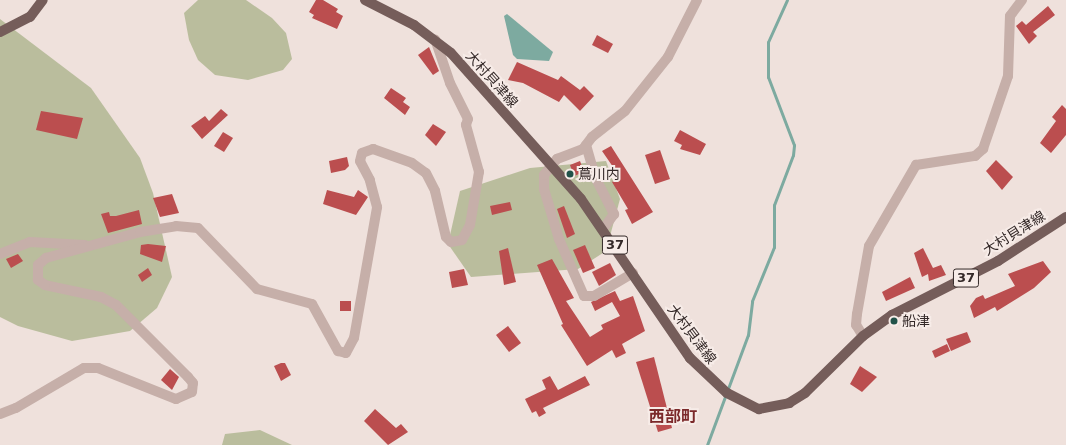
<!DOCTYPE html>
<meta charset="utf-8">
<style>
body{margin:0}
#map{position:relative;width:1066px;height:445px;overflow:hidden;background:#efe1dc;font-family:"DejaVu Sans","Noto Sans JP",sans-serif}
div>[style]{position:absolute}
.green>*{inset:0;background:#babd9d}
.water>*{inset:0;background:#7daaa0}
.stream>*{height:3px;margin:-1.5px;padding:0 1.5px;transform-origin:1.5px;border-radius:1.5px;background:#7daaa0}
.building>*{inset:0;background:#bb4e4f}
.minor>*{height:10px;margin:-5px;padding:0 5px;transform-origin:5px;border-radius:5px;background:#c6afa9}
.major>*{height:10px;margin:-5px;padding:0 5px;transform-origin:5px;border-radius:5px;background:#755d5a}
.dots>*{width:11px;height:11px;translate:-50% -50%;box-sizing:border-box;border:2px solid #f7ece8;border-radius:50%}
span{translate:-50% -50%;white-space:nowrap;text-align:center;line-height:1.15;-webkit-text-stroke:4px #f7ece8;paint-order:stroke}
.shield-label span{padding:1px 3px;background:#f7ece8;border:1px solid;border-radius:3px;-webkit-text-stroke-width:0}
.shield-label{font-size:13px;color:#342928;font-weight:700}
.street-label{font-size:14px;color:#342928}
.poi-label{font-size:14px;color:#342928}
.left{translate:0 -50%;text-align:left}
.quarter-label{font-size:16px;color:#7b292a;font-weight:700}
</style>
<div id="map">
<div class="green">
<div style="clip-path:polygon(198px 0,246px 0,272px 18px,286px 33px,292px 59px,283px 70px,248px 80px,215px 75px,198px 60px,189px 40px,184px 13px)"></div>
<div style="clip-path:polygon(0 19px,91px 88px,140px 158px,153px 193px,172px 277px,157px 308px,130px 331px,72px 341px,18px 326px,0 317px)"></div>
<div style="clip-path:polygon(606px 161px,620px 199px,606px 251px,578px 269px,471px 277px,448px 244px,460px 191px,530px 168px)"></div>
<div style="clip-path:polygon(260px 430px,292px 445px,222px 445px,225px 434px)"></div>
</div>
<div class="water">
<div style="clip-path:polygon(507px 14px,553px 52px,549px 61px,517px 59px,513px 55px,504px 16px)"></div>
</div>
<div class="stream">
<div style="left:707px;top:445px;width:117px;rotate:-69.6deg"></div>
<div style="left:748px;top:335px;width:34px;rotate:-83deg"></div>
<div style="left:752px;top:301px;width:58px;rotate:-67.8deg"></div>
<div style="left:774px;top:247px;width:42px;rotate:-90deg"></div>
<div style="left:774px;top:205px;width:53px;rotate:-69.2deg"></div>
<div style="left:793px;top:155px;width:10px;rotate:-84deg"></div>
<div style="left:794px;top:145px;width:73px;rotate:-110.9deg"></div>
<div style="left:768px;top:77px;width:35px;rotate:-90deg"></div>
<div style="left:768px;top:42px;width:46px;rotate:-65.7deg"></div>
</div>
<div class="building">
<div style="clip-path:polygon(316px 0,323px 0,338px 9px,336px 12px,343px 16px,337px 29px,312px 18px,314px 15px,309px 12px)"></div>
<div style="clip-path:polygon(1048px 6px,1055px 15px,1033px 32px,1037px 36px,1029px 44px,1016px 26px,1022px 21px,1026px 25px)"></div>
<div style="clip-path:polygon(597px 35px,613px 44px,608px 53px,592px 45px)"></div>
<div style="clip-path:polygon(429px 47px,439px 71px,433px 75px,418px 55px)"></div>
<div style="clip-path:polygon(517px 62px,558px 80px,561px 76px,580px 90px,584px 86px,594px 96px,580px 111px,564px 95px,559px 102px,523px 83px,508px 80px)"></div>
<div style="clip-path:polygon(391px 88px,406px 98px,403px 102px,410px 107px,405px 115px,384px 98px)"></div>
<div style="clip-path:polygon(1062px 105px,1066px 109px,1066px 135px,1051px 153px,1040px 143px,1056px 121px,1052px 117px)"></div>
<div style="clip-path:polygon(221px 109px,228px 115px,202px 139px,191px 126px,205px 116px,209px 121px)"></div>
<div style="clip-path:polygon(41px 111px,83px 118px,77px 139px,36px 130px)"></div>
<div style="clip-path:polygon(433px 124px,446px 132px,436px 146px,425px 135px)"></div>
<div style="clip-path:polygon(680px 130px,706px 144px,700px 155px,680px 149px,682px 145px,674px 141px)"></div>
<div style="clip-path:polygon(223px 132px,233px 138px,224px 152px,214px 146px)"></div>
<div style="clip-path:polygon(611px 146px,653px 212px,632px 224px,625px 210px,628px 209px,612px 182px,620px 177px,602px 151px)"></div>
<div style="clip-path:polygon(660px 150px,670px 179px,655px 184px,645px 155px)"></div>
<div style="clip-path:polygon(347px 157px,349px 166px,345px 170px,331px 173px,329px 161px)"></div>
<div style="clip-path:polygon(996px 160px,1013px 177px,1002px 190px,986px 171px)"></div>
<div style="clip-path:polygon(580px 161px,584px 172px,574px 176px,570px 165px)"></div>
<div style="clip-path:polygon(327px 190px,354px 197px,358px 190px,368px 197px,356px 215px,323px 204px)"></div>
<div style="clip-path:polygon(172px 194px,179px 213px,160px 217px,153px 198px)"></div>
<div style="clip-path:polygon(510px 202px,512px 210px,492px 215px,490px 206px)"></div>
<div style="clip-path:polygon(564px 206px,575px 234px,567px 238px,557px 209px)"></div>
<div style="clip-path:polygon(139px 210px,142px 224px,108px 233px,101px 214px,109px 212px,110px 216px,116px 216px)"></div>
<div style="clip-path:polygon(148px 244px,166px 246px,162px 262px,140px 254px,141px 245px)"></div>
<div style="clip-path:polygon(585px 245px,595px 268px,583px 273px,573px 250px)"></div>
<div style="clip-path:polygon(508px 248px,516px 282px,504px 285px,499px 251px)"></div>
<div style="clip-path:polygon(923px 248px,933px 268px,941px 265px,946px 275px,929px 281px,928px 274px,922px 277px,914px 253px)"></div>
<div style="clip-path:polygon(18px 254px,23px 261px,11px 268px,6px 259px)"></div>
<div style="clip-path:polygon(552px 259px,574px 298px,566px 301px,590px 337px,603px 329px,601px 325px,620px 316px,612px 302px,595px 311px,591px 302px,615px 291px,620px 301px,633px 296px,645px 331px,622px 344px,626px 353px,616px 358px,612px 350px,587px 366px,561px 325px,563px 324px,537px 265px)"></div>
<div style="clip-path:polygon(1043px 261px,1051px 272px,1034px 288px,997px 311px,995px 307px,974px 318px,970px 306px,976px 298px,983px 295px,985px 299px,1015px 286px,1008px 274px)"></div>
<div style="clip-path:polygon(610px 263px,616px 275px,599px 286px,592px 272px)"></div>
<div style="clip-path:polygon(148px 268px,152px 275px,142px 282px,138px 275px)"></div>
<div style="clip-path:polygon(464px 269px,468px 285px,452px 288px,449px 272px)"></div>
<div style="clip-path:polygon(910px 277px,915px 288px,886px 301px,882px 292px)"></div>
<div style="clip-path:polygon(340px 301px,351px 301px,351px 311px,340px 311px)"></div>
<div style="clip-path:polygon(508px 326px,521px 343px,509px 352px,496px 335px)"></div>
<div style="clip-path:polygon(967px 332px,971px 342px,951px 351px,946px 339px)"></div>
<div style="clip-path:polygon(947px 344px,950px 351px,935px 358px,932px 351px)"></div>
<div style="clip-path:polygon(654px 357px,672px 428px,658px 432px,636px 362px)"></div>
<div style="clip-path:polygon(281px 363px,285px 363px,291px 375px,281px 381px,274px 366px)"></div>
<div style="clip-path:polygon(860px 366px,877px 377px,862px 392px,850px 384px)"></div>
<div style="clip-path:polygon(170px 369px,179px 377px,172px 390px,161px 380px)"></div>
<div style="clip-path:polygon(550px 376px,558px 390px,585px 376px,590px 385px,543px 408px,546px 413px,539px 417px,536px 411px,532px 413px,525px 399px,546px 389px,542px 380px)"></div>
<div style="clip-path:polygon(375px 409px,396px 428px,401px 424px,408px 432px,388px 445px,364px 421px)"></div>
</div>
<div class="minor">
<div style="left:586px;top:145px;width:33px;rotate:74deg"></div>
<div style="left:595px;top:177px;width:42px;rotate:62.8deg"></div>
<div style="left:614px;top:214px;width:19px;rotate:126deg"></div>
<div style="left:0;top:254px;width:32px;rotate:-22deg"></div>
<div style="left:30px;top:242px;width:55px;rotate:3.1deg"></div>
<div style="left:633px;top:273px;width:45px;rotate:149.5deg"></div>
<div style="left:594px;top:296px;width:10px;rotate:180deg"></div>
<div style="left:584px;top:296px;width:62px;rotate:-113.7deg"></div>
<div style="left:559px;top:239px;width:52px;rotate:-106.7deg"></div>
<div style="left:544px;top:189px;width:14px;rotate:-90deg"></div>
<div style="left:544px;top:175px;width:21px;rotate:-51deg"></div>
<div style="left:557px;top:159px;width:28px;rotate:-21deg"></div>
<div style="left:583px;top:149px;width:15px;rotate:-53deg"></div>
<div style="left:592px;top:137px;width:42px;rotate:-38.2deg"></div>
<div style="left:625px;top:111px;width:69px;rotate:-51.5deg"></div>
<div style="left:668px;top:57px;width:64px;rotate:-63deg"></div>
<div style="left:863px;top:336px;width:13px;rotate:-122deg"></div>
<div style="left:856px;top:325px;width:11px;rotate:-85deg"></div>
<div style="left:857px;top:314px;width:69px;rotate:-80deg"></div>
<div style="left:869px;top:246px;width:94px;rotate:-59.9deg"></div>
<div style="left:916px;top:165px;width:60px;rotate:-8.7deg"></div>
<div style="left:975px;top:156px;width:11px;rotate:-41deg"></div>
<div style="left:983px;top:149px;width:77px;rotate:-71.1deg"></div>
<div style="left:1008px;top:76px;width:60px;rotate:-88.1deg"></div>
<div style="left:1010px;top:16px;width:20px;rotate:-53deg"></div>
<div style="left:0;top:414px;width:17px;rotate:-21deg"></div>
<div style="left:16px;top:408px;width:79px;rotate:-30.5deg"></div>
<div style="left:84px;top:368px;width:14px"></div>
<div style="left:98px;top:368px;width:84px;rotate:21.7deg"></div>
<div style="left:176px;top:399px;width:17px;rotate:-24deg"></div>
<div style="left:192px;top:392px;width:9px;rotate:-84deg"></div>
<div style="left:193px;top:383px;width:8px;rotate:-130deg"></div>
<div style="left:188px;top:377px;width:102px;rotate:-135deg"></div>
<div style="left:116px;top:305px;width:17px;rotate:-152deg"></div>
<div style="left:101px;top:297px;width:57px;rotate:-167.9deg"></div>
<div style="left:45px;top:285px;width:9px;rotate:-144deg"></div>
<div style="left:38px;top:280px;width:15px;rotate:-90deg"></div>
<div style="left:38px;top:265px;width:11px;rotate:-41deg"></div>
<div style="left:46px;top:258px;width:98px;rotate:-15.5deg"></div>
<div style="left:140px;top:232px;width:36px;rotate:-9deg"></div>
<div style="left:176px;top:226px;width:22px;rotate:5deg"></div>
<div style="left:198px;top:228px;width:85px;rotate:46deg"></div>
<div style="left:257px;top:289px;width:57px;rotate:15.3deg"></div>
<div style="left:312px;top:304px;width:54px;rotate:61deg"></div>
<div style="left:338px;top:351px;width:8px;rotate:14deg"></div>
<div style="left:346px;top:353px;width:17px;rotate:-62deg"></div>
<div style="left:354px;top:338px;width:133px;rotate:-80deg"></div>
<div style="left:377px;top:207px;width:28px;rotate:-105deg"></div>
<div style="left:370px;top:180px;width:21px;rotate:-118deg"></div>
<div style="left:360px;top:161px;width:8px;rotate:-76deg"></div>
<div style="left:362px;top:153px;width:12px;rotate:-20deg"></div>
<div style="left:373px;top:149px;width:41px;rotate:19.7deg"></div>
<div style="left:412px;top:163px;width:17px;rotate:36deg"></div>
<div style="left:426px;top:173px;width:20px;rotate:63deg"></div>
<div style="left:435px;top:191px;width:47px;rotate:76.6deg"></div>
<div style="left:446px;top:237px;width:7px;rotate:45deg"></div>
<div style="left:451px;top:242px;width:11px;rotate:-10deg"></div>
<div style="left:462px;top:240px;width:17px;rotate:-62deg"></div>
<div style="left:470px;top:225px;width:54px;rotate:-80.4deg"></div>
<div style="left:479px;top:172px;width:49px;rotate:-105.5deg"></div>
<div style="left:466px;top:125px;width:6px;rotate:-72deg"></div>
<div style="left:468px;top:119px;width:40px;rotate:-116.6deg"></div>
<div style="left:450px;top:83px;width:46px;rotate:-108.8deg"></div>
</div>
<div class="major">
<div style="left:365px;top:0;width:55px;rotate:27deg"></div>
<div style="left:414px;top:25px;width:46px;rotate:37.1deg"></div>
<div style="left:451px;top:53px;width:195px;rotate:48.3deg"></div>
<div style="left:581px;top:199px;width:193px;rotate:55.6deg"></div>
<div style="left:690px;top:358px;width:51px;rotate:43.4deg"></div>
<div style="left:727px;top:393px;width:36px;rotate:27deg"></div>
<div style="left:759px;top:409px;width:31px;rotate:-11deg"></div>
<div style="left:789px;top:403px;width:19px;rotate:-32deg"></div>
<div style="left:805px;top:393px;width:81px;rotate:-44.5deg"></div>
<div style="left:863px;top:336px;width:36px;rotate:-36deg"></div>
<div style="left:892px;top:315px;width:119px;rotate:-27deg"></div>
<div style="left:998px;top:261px;width:81px;rotate:-32.9deg"></div>
<div style="left:0;top:32px;width:34px;rotate:-27deg"></div>
<div style="left:30px;top:17px;width:21px;rotate:-53deg"></div>
</div>
<div class="dots">
<div style="left:570px;top:174px;background:#215249"></div>
<div style="left:894px;top:321px;background:#215249"></div>
</div>
<div class="shield-label">
<span style="left:615px;top:245px">37</span>
<span style="left:966px;top:278px">37</span>
</div>
<div class="street-label">
<span style="left:492px;top:79px;rotate:48deg">大村貝津線</span>
<span style="left:1014px;top:233px;rotate:-32deg">大村貝津線</span>
<span style="left:692px;top:334px;rotate:53deg">大村貝津線</span>
</div>
<div class="poi-label">
<span class="left" style="left:578px;top:174px">蔦川内</span>
<span class="left" style="left:902px;top:321px">船津</span>
</div>
<div class="quarter-label">
<span style="left:673px;top:417px">西部町</span>
</div>
</div>
